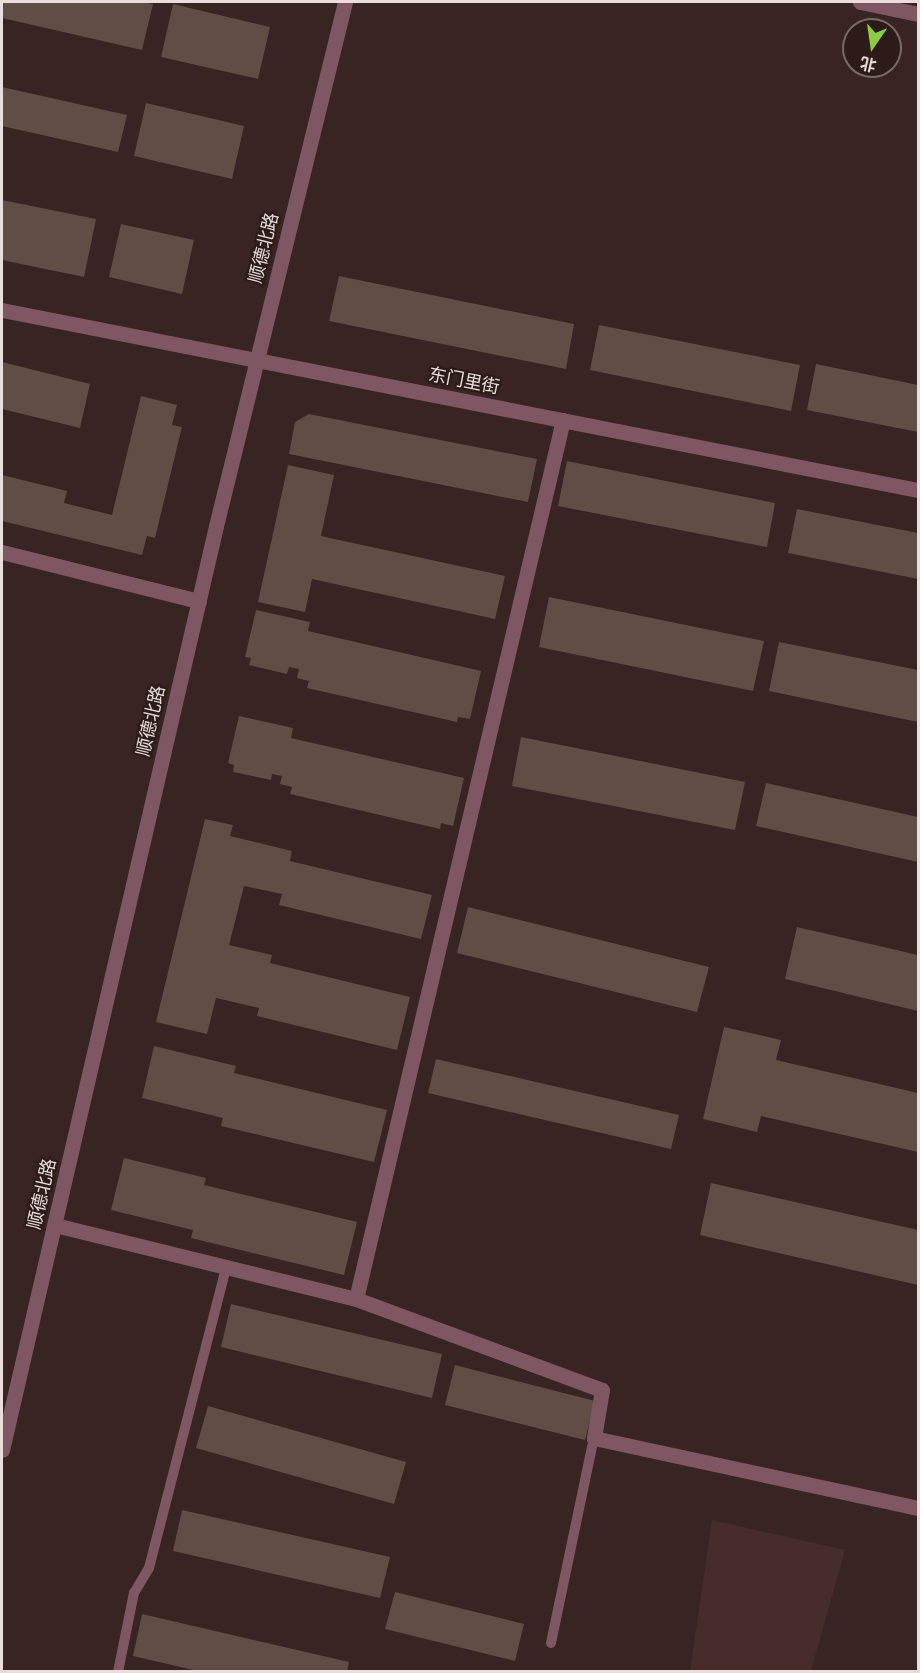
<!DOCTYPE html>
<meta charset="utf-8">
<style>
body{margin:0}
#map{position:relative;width:920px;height:1673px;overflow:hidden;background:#372423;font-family:Arial,"Noto Sans SC",sans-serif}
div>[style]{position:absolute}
.built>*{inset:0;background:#462d2c}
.building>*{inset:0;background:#604d45}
.service>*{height:10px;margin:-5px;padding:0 5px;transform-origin:5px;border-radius:5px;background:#7f5762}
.minor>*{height:15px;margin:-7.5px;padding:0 7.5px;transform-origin:7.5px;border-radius:7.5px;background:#7f5762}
.tertiary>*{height:15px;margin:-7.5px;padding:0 7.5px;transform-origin:7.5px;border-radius:7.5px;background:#7f5762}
span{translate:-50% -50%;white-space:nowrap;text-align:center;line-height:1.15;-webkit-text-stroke:4.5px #2d1b1a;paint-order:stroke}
.street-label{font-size:18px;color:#eadddc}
.frame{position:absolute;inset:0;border:3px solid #eadddc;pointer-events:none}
.north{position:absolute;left:842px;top:18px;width:60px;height:60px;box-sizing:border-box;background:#2d1b1a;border:2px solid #796968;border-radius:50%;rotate:193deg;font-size:16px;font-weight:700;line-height:24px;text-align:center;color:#eadddc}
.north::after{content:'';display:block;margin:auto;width:21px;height:27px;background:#8ecd42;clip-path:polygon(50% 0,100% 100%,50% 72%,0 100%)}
</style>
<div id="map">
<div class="built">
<div style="clip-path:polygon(712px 1520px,845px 1550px,811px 1671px,690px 1671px)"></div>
</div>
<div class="building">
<div style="clip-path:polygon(2px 2px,141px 2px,153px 4px,142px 50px,2px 18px)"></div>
<div style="clip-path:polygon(173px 4px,270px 27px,258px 79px,161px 57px)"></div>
<div style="clip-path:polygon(2px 87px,127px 115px,118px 152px,2px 126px)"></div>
<div style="clip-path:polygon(146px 103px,244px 126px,232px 179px,134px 156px)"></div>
<div style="clip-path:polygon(2px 200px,96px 219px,84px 277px,2px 260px)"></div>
<div style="clip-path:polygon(121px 224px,194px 240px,182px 294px,109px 277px)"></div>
<div style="clip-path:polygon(339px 276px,574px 324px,566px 369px,329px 321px)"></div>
<div style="clip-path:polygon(599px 325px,800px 365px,791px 411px,590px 370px)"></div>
<div style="clip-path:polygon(2px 362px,90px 384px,80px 428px,2px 409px)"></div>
<div style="clip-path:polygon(816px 364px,918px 385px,918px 432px,807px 410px)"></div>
<div style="clip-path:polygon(141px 396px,177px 405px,172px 425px,182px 427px,155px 538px,147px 536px,142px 555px,2px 521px,2px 475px,67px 491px,64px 503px,112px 515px)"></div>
<div style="clip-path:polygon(309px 414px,537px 459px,528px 502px,289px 454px,295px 422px)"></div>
<div style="clip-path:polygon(567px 461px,775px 503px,767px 547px,558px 506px)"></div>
<div style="clip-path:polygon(288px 465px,334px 475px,321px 536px,505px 576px,495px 619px,312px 579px,305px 612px,258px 602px)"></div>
<div style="clip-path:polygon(797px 509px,918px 533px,918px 579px,788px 553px)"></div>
<div style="clip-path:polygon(549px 597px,764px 641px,753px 691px,539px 647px)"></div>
<div style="clip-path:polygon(256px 610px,310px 622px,308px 631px,481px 671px,470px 719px,458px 717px,457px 722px,307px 688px,309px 681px,297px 678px,299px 669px,289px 667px,287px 674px,249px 665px,251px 658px,245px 657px)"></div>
<div style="clip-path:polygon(779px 642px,918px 670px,918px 722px,769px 691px)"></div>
<div style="clip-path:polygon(239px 716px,293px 728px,291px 738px,464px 778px,453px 826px,441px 823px,440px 829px,290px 794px,292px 787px,280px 784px,282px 776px,272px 774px,271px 780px,233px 772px,234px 765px,228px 763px)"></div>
<div style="clip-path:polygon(521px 737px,745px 782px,735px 830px,512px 786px)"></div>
<div style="clip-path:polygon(766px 783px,918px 817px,918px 862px,756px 826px)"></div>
<div style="clip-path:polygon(205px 819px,233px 825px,230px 836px,292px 851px,290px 861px,432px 895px,421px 939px,279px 905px,282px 894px,244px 886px,229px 945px,272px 955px,270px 963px,410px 997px,397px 1050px,257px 1016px,259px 1008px,216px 998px,207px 1034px,156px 1022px)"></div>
<div style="clip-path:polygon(468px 907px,709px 967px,697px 1012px,457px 953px)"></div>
<div style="clip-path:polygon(797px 927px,918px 955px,918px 1011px,785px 979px)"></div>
<div style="clip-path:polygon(724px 1027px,781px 1040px,776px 1060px,918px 1093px,918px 1152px,761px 1116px,757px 1132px,703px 1119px)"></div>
<div style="clip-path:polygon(154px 1046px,236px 1066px,234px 1073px,387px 1110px,374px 1162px,221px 1126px,223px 1118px,142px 1098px)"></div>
<div style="clip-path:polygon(436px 1059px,679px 1115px,671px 1149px,428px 1093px)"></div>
<div style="clip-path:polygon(124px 1158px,206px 1178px,204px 1185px,357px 1222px,344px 1275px,191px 1238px,193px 1230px,111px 1210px)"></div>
<div style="clip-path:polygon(711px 1183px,918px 1230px,918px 1285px,700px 1235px)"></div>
<div style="clip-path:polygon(231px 1304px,442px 1354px,432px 1398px,221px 1347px)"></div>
<div style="clip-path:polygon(455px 1365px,595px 1401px,585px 1440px,445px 1405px)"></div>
<div style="clip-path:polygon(208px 1406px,406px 1462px,394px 1504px,196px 1448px)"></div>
<div style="clip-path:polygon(182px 1510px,390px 1557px,380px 1598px,173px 1551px)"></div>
<div style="clip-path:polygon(395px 1592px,524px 1624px,515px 1661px,385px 1629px)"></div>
<div style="clip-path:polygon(142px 1614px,349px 1662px,347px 1672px,202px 1672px,133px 1656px)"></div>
</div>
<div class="service">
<div style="left:551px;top:1643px;width:209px;rotate:-78.2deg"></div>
<div style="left:118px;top:1672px;width:81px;rotate:-78.6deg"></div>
<div style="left:134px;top:1593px;width:29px;rotate:-59deg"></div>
<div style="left:149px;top:1568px;width:310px;rotate:-75.6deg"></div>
</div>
<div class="minor">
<div style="left:860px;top:2px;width:59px;rotate:11.7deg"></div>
<div style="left:2px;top:552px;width:203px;rotate:14deg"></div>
<div style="left:55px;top:1225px;width:310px;rotate:13.8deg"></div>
<div style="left:356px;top:1299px;width:262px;rotate:20.3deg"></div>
<div style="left:602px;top:1390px;width:49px;rotate:99.5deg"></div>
<div style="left:594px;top:1438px;width:331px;rotate:12.2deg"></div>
<div style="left:356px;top:1299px;width:903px;rotate:-76.75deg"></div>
</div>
<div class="tertiary">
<div style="left:2px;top:310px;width:934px;rotate:11.12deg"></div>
<div style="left:2px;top:1450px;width:948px;rotate:-76.96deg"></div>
<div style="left:216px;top:526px;width:540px;rotate:-76.17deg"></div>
</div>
<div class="street-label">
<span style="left:264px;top:248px;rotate:-76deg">顺德北路</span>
<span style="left:464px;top:381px;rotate:11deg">东门里街</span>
<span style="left:151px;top:721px;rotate:-77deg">顺德北路</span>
<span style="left:42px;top:1194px;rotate:-77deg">顺德北路</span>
</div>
<div class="frame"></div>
<div class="north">北</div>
</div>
